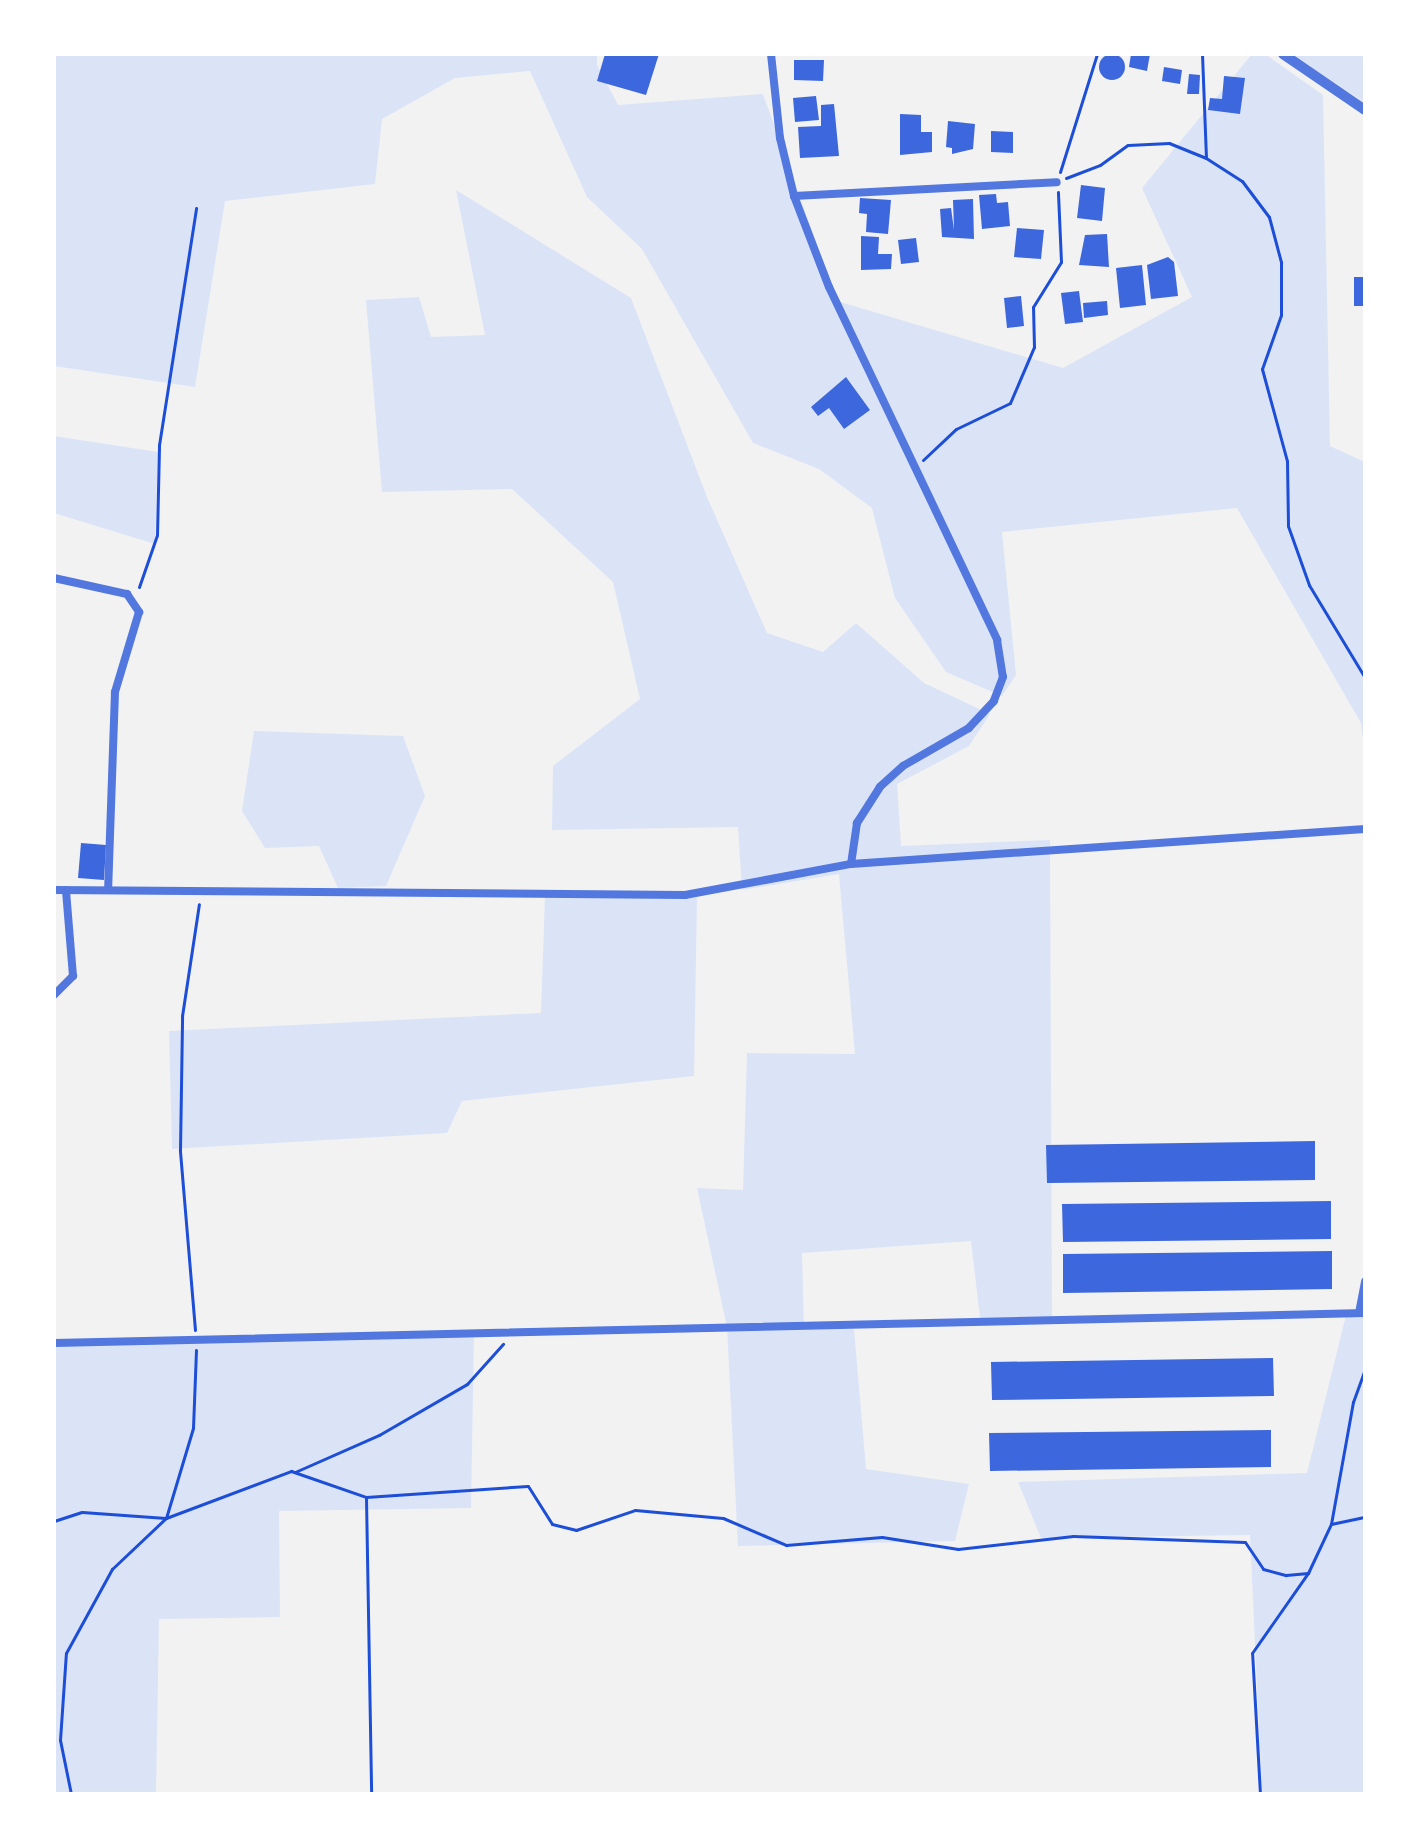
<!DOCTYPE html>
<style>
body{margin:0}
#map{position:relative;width:1419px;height:1848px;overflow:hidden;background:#f2f2f2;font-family:"Archivo Narrow",sans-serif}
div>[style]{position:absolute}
.green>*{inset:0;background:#dbe4f7}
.building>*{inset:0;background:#3d67dc}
.round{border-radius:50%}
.path>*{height:3px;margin:-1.5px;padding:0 1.5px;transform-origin:1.5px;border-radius:1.5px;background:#1d4ed8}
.minor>*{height:8px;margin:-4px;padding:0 4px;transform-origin:4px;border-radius:4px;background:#5277de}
.tertiary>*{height:10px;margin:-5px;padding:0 5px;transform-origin:5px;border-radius:5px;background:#5277de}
span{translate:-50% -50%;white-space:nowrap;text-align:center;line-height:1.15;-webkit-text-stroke:6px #fff;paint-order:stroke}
.frame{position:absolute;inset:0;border:56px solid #fff;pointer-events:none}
</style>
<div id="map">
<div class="green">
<div style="clip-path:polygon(54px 54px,597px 54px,597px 65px,618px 105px,763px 94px,837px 301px,1063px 368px,1192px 297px,1142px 188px,1252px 54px,1265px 54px,1323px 95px,1330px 446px,1365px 462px,1365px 756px,1361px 723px,1237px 508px,1002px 532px,1016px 675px,1002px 696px,946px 672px,895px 598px,872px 508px,819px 469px,753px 443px,642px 249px,587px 197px,530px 71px,455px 78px,382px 119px,375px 184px,225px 201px,195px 387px,54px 366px)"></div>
<div style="clip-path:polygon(1292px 54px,1365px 54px,1365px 103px,1323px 75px)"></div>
<div style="clip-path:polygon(456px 190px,631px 298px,707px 497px,767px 633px,823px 652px,856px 623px,924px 683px,990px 714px,969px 746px,897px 784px,901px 846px,1050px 840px,1052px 1317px,980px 1318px,971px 1241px,802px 1253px,804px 1328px,854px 1329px,866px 1469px,969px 1484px,955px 1541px,738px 1546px,727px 1327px,697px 1188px,743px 1190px,747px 1053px,855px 1054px,839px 874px,742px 890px,738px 827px,552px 830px,553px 766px,640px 699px,613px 582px,512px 489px,382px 492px,366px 300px,419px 297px,431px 337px,485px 335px)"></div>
<div style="clip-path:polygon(54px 436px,158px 452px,155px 544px,54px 513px)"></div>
<div style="clip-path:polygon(254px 731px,403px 736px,425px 796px,386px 886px,338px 888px,319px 846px,265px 848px,242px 811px)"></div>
<div style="clip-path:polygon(545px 895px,697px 898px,694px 1076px,462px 1101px,447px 1133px,172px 1149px,169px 1031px,541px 1013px)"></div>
<div style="clip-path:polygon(1347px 1311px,1365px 1311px,1365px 1794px,1262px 1794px,1250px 1535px,1041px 1538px,1018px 1482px,1307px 1473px)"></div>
<div style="clip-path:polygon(474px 1333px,471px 1508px,279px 1511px,280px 1617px,159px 1619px,156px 1794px,54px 1794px,54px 1344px)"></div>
</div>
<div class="building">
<div style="clip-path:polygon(605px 54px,659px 54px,646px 95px,597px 81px)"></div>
<div style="clip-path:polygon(1131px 54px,1150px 54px,1147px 71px,1129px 67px)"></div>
<div class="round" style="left:1099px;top:54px;width:26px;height:26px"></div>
<div style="clip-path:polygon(794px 60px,824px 60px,823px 81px,794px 80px)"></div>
<div style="clip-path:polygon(1164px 67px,1182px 70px,1180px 84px,1162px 81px)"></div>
<div style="clip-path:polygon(1189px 74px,1200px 75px,1199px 94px,1187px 94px)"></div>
<div style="clip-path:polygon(1224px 76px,1245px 78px,1240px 114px,1208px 110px,1210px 98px,1222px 99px)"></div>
<div style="clip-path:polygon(816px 96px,819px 120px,795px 122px,793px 98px)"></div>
<div style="clip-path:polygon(834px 104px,839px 156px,800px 158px,798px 127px,821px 126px,821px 105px)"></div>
<div style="clip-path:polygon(900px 114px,921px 115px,921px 132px,932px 132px,932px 152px,900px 155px)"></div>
<div style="clip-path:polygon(948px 121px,975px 124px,973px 149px,952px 154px,952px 148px,946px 147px)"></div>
<div style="clip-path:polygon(991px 131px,1013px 132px,1013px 153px,991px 152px)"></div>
<div style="clip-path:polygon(1081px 185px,1105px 188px,1102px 221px,1077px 218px)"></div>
<div style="clip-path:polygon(996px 194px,997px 203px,1008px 202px,1010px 226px,982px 229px,979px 195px)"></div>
<div style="clip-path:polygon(860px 198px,891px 200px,888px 234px,866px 232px,867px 214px,859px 213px)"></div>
<div style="clip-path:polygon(973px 199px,974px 239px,942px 237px,940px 209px,951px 208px,954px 230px,953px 200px)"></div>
<div style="clip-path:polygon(1017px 228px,1044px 230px,1041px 259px,1014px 257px)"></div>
<div style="clip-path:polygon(1107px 234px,1109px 267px,1079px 265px,1085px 235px)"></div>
<div style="clip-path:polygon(861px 236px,879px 237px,878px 254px,892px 254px,891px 269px,861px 270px)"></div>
<div style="clip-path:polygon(916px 238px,919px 262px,901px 264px,898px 240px)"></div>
<div style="clip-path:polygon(1168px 257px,1174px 262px,1178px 296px,1151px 299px,1147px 265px)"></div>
<div style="clip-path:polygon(1142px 265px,1146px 305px,1120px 308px,1116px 268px)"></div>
<div style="clip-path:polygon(1354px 277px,1365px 277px,1365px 306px,1354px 306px)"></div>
<div style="clip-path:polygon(1079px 291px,1083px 322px,1065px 324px,1061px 293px)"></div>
<div style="clip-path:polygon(1021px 296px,1024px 326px,1007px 328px,1004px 298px)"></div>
<div style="clip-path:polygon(1107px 301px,1108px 315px,1084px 318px,1083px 303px)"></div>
<div style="clip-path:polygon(846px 377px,870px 410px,844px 429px,829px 408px,818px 416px,811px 407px)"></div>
<div style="clip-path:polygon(81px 843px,106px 845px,104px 880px,78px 878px)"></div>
<div style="clip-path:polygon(1315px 1141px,1315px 1180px,1047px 1183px,1046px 1145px)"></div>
<div style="clip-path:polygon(1331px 1201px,1331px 1239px,1063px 1242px,1062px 1204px)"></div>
<div style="clip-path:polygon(1332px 1251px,1332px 1289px,1063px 1293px,1063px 1254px)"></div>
<div style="clip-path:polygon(1273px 1358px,1274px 1396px,992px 1400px,991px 1362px)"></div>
<div style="clip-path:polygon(1271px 1430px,1271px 1467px,990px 1471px,989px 1433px)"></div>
</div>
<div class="path">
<div style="left:1202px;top:54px;width:104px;rotate:87.8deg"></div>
<div style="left:1060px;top:172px;width:124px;rotate:-72.6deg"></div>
<div style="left:1066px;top:178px;width:36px;rotate:-21deg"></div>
<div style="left:1100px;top:165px;width:34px;rotate:-36deg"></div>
<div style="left:1128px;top:145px;width:41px;rotate:-2.8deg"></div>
<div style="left:1169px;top:143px;width:40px;rotate:22deg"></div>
<div style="left:1206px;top:158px;width:43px;rotate:32.6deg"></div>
<div style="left:1242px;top:181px;width:45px;rotate:53.1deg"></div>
<div style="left:1269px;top:217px;width:47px;rotate:75.1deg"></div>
<div style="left:1281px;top:262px;width:53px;rotate:90deg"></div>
<div style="left:1281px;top:315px;width:57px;rotate:109.4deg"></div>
<div style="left:1262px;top:369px;width:95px;rotate:74.8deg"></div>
<div style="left:1287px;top:461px;width:65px;rotate:89.1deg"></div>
<div style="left:1288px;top:526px;width:63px;rotate:70.4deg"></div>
<div style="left:1309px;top:585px;width:109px;rotate:58.9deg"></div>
<div style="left:923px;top:460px;width:45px;rotate:-43.2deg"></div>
<div style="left:956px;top:429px;width:60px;rotate:-25.7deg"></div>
<div style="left:1010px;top:403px;width:61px;rotate:-66.8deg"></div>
<div style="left:1034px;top:347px;width:40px;rotate:-91.4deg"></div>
<div style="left:1033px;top:307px;width:53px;rotate:-58.1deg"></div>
<div style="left:1061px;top:262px;width:70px;rotate:-92.5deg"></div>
<div style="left:139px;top:587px;width:55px;rotate:-70.9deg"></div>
<div style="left:157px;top:535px;width:90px;rotate:-88.7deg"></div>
<div style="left:159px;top:445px;width:240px;rotate:-81.1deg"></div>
<div style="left:195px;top:1330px;width:181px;rotate:-94.8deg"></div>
<div style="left:180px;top:1150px;width:134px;rotate:-89.1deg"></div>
<div style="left:182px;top:1016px;width:113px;rotate:-81.4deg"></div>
<div style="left:295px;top:1472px;width:92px;rotate:-23.8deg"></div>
<div style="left:379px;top:1435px;width:102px;rotate:-30.1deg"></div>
<div style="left:467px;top:1384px;width:54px;rotate:-48deg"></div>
<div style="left:366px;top:1498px;width:296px;rotate:89deg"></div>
<div style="left:54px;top:1521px;width:29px;rotate:-18deg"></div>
<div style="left:82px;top:1512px;width:84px;rotate:4.1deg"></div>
<div style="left:166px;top:1518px;width:134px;rotate:-20.6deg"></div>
<div style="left:291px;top:1471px;width:79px;rotate:19.1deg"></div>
<div style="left:366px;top:1497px;width:162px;rotate:-3.9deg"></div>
<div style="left:528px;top:1486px;width:45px;rotate:57.7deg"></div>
<div style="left:552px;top:1524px;width:25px;rotate:14deg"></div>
<div style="left:576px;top:1530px;width:62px;rotate:-18.7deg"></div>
<div style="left:635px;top:1510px;width:88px;rotate:5.2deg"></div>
<div style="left:723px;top:1518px;width:69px;rotate:23.2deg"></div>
<div style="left:786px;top:1545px;width:96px;rotate:-4.8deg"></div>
<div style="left:882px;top:1537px;width:77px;rotate:9deg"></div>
<div style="left:958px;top:1549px;width:116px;rotate:-6.4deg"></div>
<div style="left:1073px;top:1536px;width:172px;rotate:2deg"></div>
<div style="left:1245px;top:1542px;width:32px;rotate:56deg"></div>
<div style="left:1263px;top:1569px;width:24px;rotate:15deg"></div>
<div style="left:1286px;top:1575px;width:22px;rotate:-5deg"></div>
<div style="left:1308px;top:1573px;width:54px;rotate:-64.9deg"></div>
<div style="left:1331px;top:1524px;width:124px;rotate:-79.8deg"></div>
<div style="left:1353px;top:1402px;width:35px;rotate:-70deg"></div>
<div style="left:1331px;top:1524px;width:35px;rotate:-12deg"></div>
<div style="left:71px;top:1794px;width:55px;rotate:-101.5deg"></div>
<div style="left:60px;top:1740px;width:87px;rotate:-86.1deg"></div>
<div style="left:66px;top:1653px;width:96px;rotate:-61.3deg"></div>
<div style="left:112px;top:1569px;width:74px;rotate:-43.4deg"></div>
<div style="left:166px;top:1518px;width:94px;rotate:-73.3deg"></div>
<div style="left:193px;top:1428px;width:78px;rotate:-87.8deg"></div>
<div style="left:1260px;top:1794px;width:141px;rotate:-93.2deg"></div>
<div style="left:1252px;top:1653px;width:98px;rotate:-55deg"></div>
</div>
<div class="minor">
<div style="left:771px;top:54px;width:84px;rotate:83.9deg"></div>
<div style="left:780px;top:138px;width:60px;rotate:76.4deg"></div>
<div style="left:794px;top:196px;width:97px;rotate:69deg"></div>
<div style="left:829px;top:287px;width:391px;rotate:64.5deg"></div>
<div style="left:997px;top:640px;width:37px;rotate:81deg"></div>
<div style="left:1003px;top:677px;width:26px;rotate:111deg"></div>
<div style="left:994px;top:701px;width:37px;rotate:133deg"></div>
<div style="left:969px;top:728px;width:76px;rotate:150.1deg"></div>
<div style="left:903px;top:766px;width:31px;rotate:138deg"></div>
<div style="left:880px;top:787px;width:43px;rotate:122.6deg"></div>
<div style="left:857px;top:823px;width:41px;rotate:98.3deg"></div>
<div style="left:794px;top:196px;width:263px;rotate:-3deg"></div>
<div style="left:54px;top:578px;width:75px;rotate:12.4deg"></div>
<div style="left:127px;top:594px;width:22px;rotate:56deg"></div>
<div style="left:139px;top:612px;width:84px;rotate:106.7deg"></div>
<div style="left:115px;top:692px;width:197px;rotate:92deg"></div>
<div style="left:54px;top:890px;width:631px;rotate:0.45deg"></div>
<div style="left:685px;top:895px;width:169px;rotate:-10.6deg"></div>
<div style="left:851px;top:864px;width:515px;rotate:-3.9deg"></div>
<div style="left:54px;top:995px;width:27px;rotate:-45deg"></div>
<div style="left:73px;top:976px;width:86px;rotate:-94.7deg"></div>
<div style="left:1359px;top:1313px;width:32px;rotate:-79deg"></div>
<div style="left:54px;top:1343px;width:1311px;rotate:-1.31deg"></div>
</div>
<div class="tertiary">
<div style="left:1283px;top:54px;width:99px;rotate:34.3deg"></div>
</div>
<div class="frame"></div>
</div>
